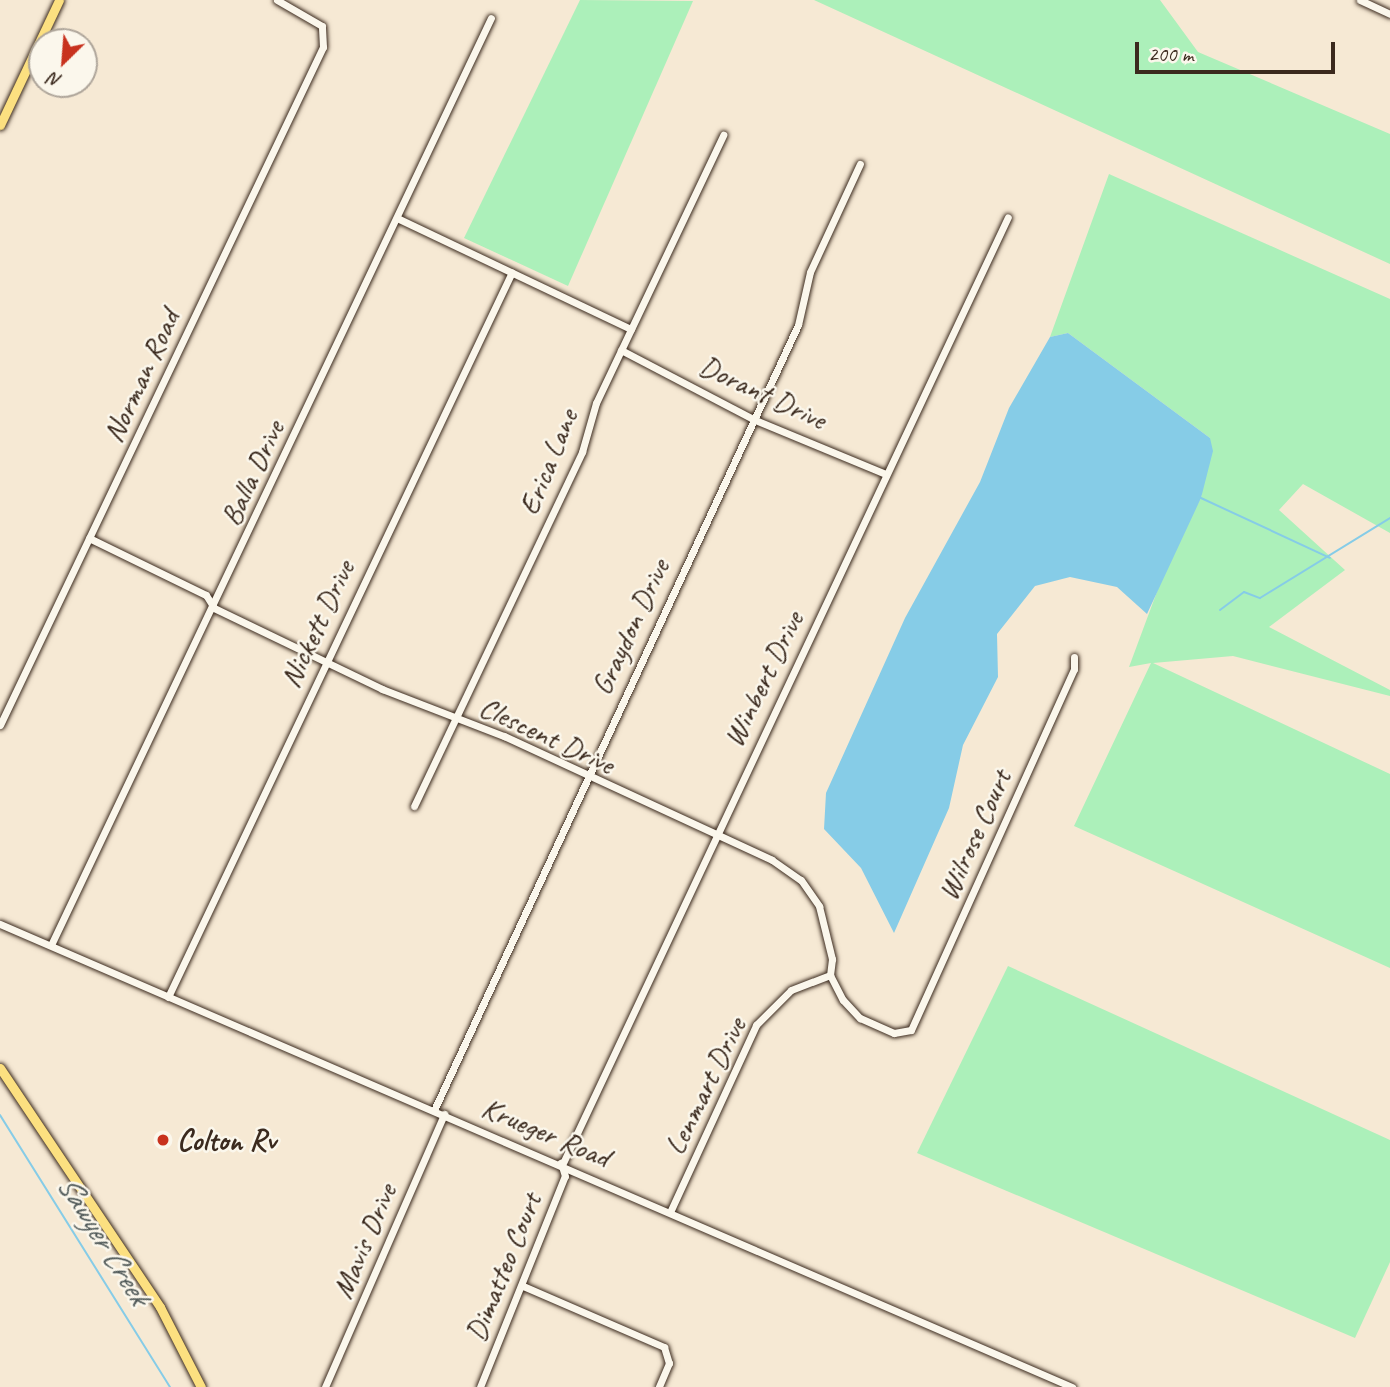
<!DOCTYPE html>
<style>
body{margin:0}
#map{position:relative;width:1390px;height:1387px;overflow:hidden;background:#f6e9d4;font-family:Caveat,sans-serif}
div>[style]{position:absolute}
.green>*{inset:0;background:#acf0ba}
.water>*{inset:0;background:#86cce7}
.stream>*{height:2px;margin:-1px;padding:0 1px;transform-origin:1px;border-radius:1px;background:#86cce7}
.roads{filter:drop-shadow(0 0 2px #3b2a1e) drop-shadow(0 0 2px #3b2a1e)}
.minor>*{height:7px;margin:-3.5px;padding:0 3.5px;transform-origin:3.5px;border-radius:3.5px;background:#fbf7ec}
.major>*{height:9px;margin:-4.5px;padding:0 4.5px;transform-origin:4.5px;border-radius:4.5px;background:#fce080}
.dots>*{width:19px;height:19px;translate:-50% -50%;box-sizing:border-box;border:4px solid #fbf7ec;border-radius:50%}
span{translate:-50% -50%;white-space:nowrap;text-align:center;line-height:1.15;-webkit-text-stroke:5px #fbf7ec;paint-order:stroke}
.street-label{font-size:30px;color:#3b2a1e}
.poi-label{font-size:30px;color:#3b2a1e;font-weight:700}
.left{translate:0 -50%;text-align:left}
.water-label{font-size:32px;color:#525b5a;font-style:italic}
.north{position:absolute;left:28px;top:28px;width:70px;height:70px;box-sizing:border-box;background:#fbf7ec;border:2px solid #aea59a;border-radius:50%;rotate:205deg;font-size:19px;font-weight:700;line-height:28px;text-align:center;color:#3b2a1e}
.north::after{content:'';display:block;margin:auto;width:24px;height:32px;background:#c8321e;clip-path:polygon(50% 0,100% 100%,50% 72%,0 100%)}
.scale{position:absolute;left:1135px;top:42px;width:200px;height:32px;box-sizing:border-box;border:4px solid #3b2a1e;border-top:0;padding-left:9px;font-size:21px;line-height:24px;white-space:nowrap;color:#3b2a1e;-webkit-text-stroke:5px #fbf7ec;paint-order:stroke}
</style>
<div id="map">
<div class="green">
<div style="clip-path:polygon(580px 0,693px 1px,568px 286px,464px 238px)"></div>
<div style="clip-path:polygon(814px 0,1160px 0,1198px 52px,1390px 134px,1390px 264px)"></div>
<div style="clip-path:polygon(1109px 174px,1390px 299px,1390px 533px,1303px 484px,1279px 510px,1345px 570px,1269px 627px,1390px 690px,1390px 696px,1233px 656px,1153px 663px,1390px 774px,1390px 968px,1074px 826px,1151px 663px,1129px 667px,1171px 554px,1201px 498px,1210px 438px,1068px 333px,1050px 337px)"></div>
<div style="clip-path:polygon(1008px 966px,1390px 1140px,1390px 1262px,1355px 1338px,917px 1153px)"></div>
</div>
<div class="water">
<div style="clip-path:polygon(1068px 333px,1210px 438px,1213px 451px,1201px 498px,1147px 614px,1117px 587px,1070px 577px,1035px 586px,997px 634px,998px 677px,963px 745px,949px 808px,894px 933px,861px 868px,824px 829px,826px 793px,905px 618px,980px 482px,1009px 408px,1050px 337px)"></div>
</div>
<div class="stream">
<div style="left:1201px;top:498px;width:142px;rotate:24.9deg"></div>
<div style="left:1220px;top:610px;width:30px;rotate:-37deg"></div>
<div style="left:1244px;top:592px;width:17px;rotate:21deg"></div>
<div style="left:1260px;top:598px;width:153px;rotate:-31.6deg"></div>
<div style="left:0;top:1115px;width:321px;rotate:58deg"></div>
</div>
<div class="roads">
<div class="minor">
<div style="left:1360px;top:0;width:33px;rotate:25deg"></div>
<div style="left:397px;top:218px;width:259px;rotate:25.4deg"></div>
<div style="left:621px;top:350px;width:149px;rotate:27.6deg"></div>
<div style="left:753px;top:419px;width:144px;rotate:22.5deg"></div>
<div style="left:89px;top:538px;width:130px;rotate:26deg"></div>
<div style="left:206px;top:595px;width:15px;rotate:58deg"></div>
<div style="left:214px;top:608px;width:187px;rotate:25.7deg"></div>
<div style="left:382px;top:689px;width:131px;rotate:21.1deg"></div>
<div style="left:504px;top:736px;width:295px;rotate:24.8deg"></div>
<div style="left:772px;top:860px;width:35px;rotate:35deg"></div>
<div style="left:801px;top:880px;width:32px;rotate:55deg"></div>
<div style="left:819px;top:906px;width:55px;rotate:76.2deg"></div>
<div style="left:832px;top:959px;width:16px;rotate:97deg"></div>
<div style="left:830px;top:975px;width:28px;rotate:63deg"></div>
<div style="left:843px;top:1000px;width:25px;rotate:47deg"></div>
<div style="left:860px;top:1018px;width:37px;rotate:24deg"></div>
<div style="left:894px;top:1033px;width:17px;rotate:-10deg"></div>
<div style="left:911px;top:1030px;width:396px;rotate:-65.7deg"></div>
<div style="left:1074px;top:669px;width:12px;rotate:-90deg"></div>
<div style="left:0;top:725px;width:751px;rotate:-64.53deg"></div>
<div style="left:323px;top:47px;width:21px;rotate:-93deg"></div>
<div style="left:322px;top:26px;width:52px;rotate:-150deg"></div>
<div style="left:414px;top:806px;width:392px;rotate:-64.6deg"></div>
<div style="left:582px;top:452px;width:51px;rotate:-74.1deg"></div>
<div style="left:596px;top:403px;width:297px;rotate:-64.6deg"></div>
<div style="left:0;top:924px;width:1168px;rotate:23.36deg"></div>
<div style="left:51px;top:945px;width:1026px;rotate:-64.61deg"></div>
<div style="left:168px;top:997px;width:802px;rotate:-64.62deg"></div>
<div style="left:435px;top:1108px;width:863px;rotate:-65.13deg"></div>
<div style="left:798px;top:325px;width:54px;rotate:-77.2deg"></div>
<div style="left:810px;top:272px;width:119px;rotate:-65.2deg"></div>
<div style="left:563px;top:1163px;width:1045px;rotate:-64.81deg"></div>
<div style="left:671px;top:1210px;width:204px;rotate:-65.3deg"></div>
<div style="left:756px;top:1025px;width:49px;rotate:-45deg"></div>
<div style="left:791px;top:990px;width:42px;rotate:-21deg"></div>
<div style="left:523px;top:1286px;width:154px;rotate:23.4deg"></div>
<div style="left:664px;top:1347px;width:17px;rotate:73deg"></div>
<div style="left:669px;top:1363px;width:26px;rotate:113deg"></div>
<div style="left:325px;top:1387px;width:298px;rotate:-66.4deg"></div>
<div style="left:480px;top:1387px;width:227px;rotate:-68.1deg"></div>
<div style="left:565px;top:1176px;width:14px;rotate:-107deg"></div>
</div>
<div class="major">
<div style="left:0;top:125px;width:138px;rotate:-64.7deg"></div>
<div style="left:0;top:1068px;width:288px;rotate:56.2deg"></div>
<div style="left:160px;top:1307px;width:90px;rotate:62.9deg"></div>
</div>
</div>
<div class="dots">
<div style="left:163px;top:1140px;background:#c8321e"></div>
</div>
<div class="street-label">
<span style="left:141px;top:376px;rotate:-65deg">Norman Road</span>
<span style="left:763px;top:392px;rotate:25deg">Dorant Drive</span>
<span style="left:548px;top:462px;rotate:-68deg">Erica Lane</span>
<span style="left:252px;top:473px;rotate:-65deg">Balla Drive</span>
<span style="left:317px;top:624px;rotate:-65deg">Nickett Drive</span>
<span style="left:630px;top:627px;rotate:-65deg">Graydon Drive</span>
<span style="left:763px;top:679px;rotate:-64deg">Winbert Drive</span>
<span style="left:547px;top:735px;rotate:25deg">Clescent Drive</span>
<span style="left:974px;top:835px;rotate:-66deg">Wilrose Court</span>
<span style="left:705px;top:1086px;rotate:-64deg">Lenmart Drive</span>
<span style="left:546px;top:1132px;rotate:23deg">Krueger Road</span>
<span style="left:364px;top:1241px;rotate:-67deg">Mavis Drive</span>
<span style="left:503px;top:1267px;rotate:-68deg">Dimatteo Court</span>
</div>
<div class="poi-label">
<span class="left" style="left:177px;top:1140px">Colton Rv</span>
</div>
<div class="water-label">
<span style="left:103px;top:1240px;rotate:58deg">Sawyer Creek</span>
</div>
<div class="north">N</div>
<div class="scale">200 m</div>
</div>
